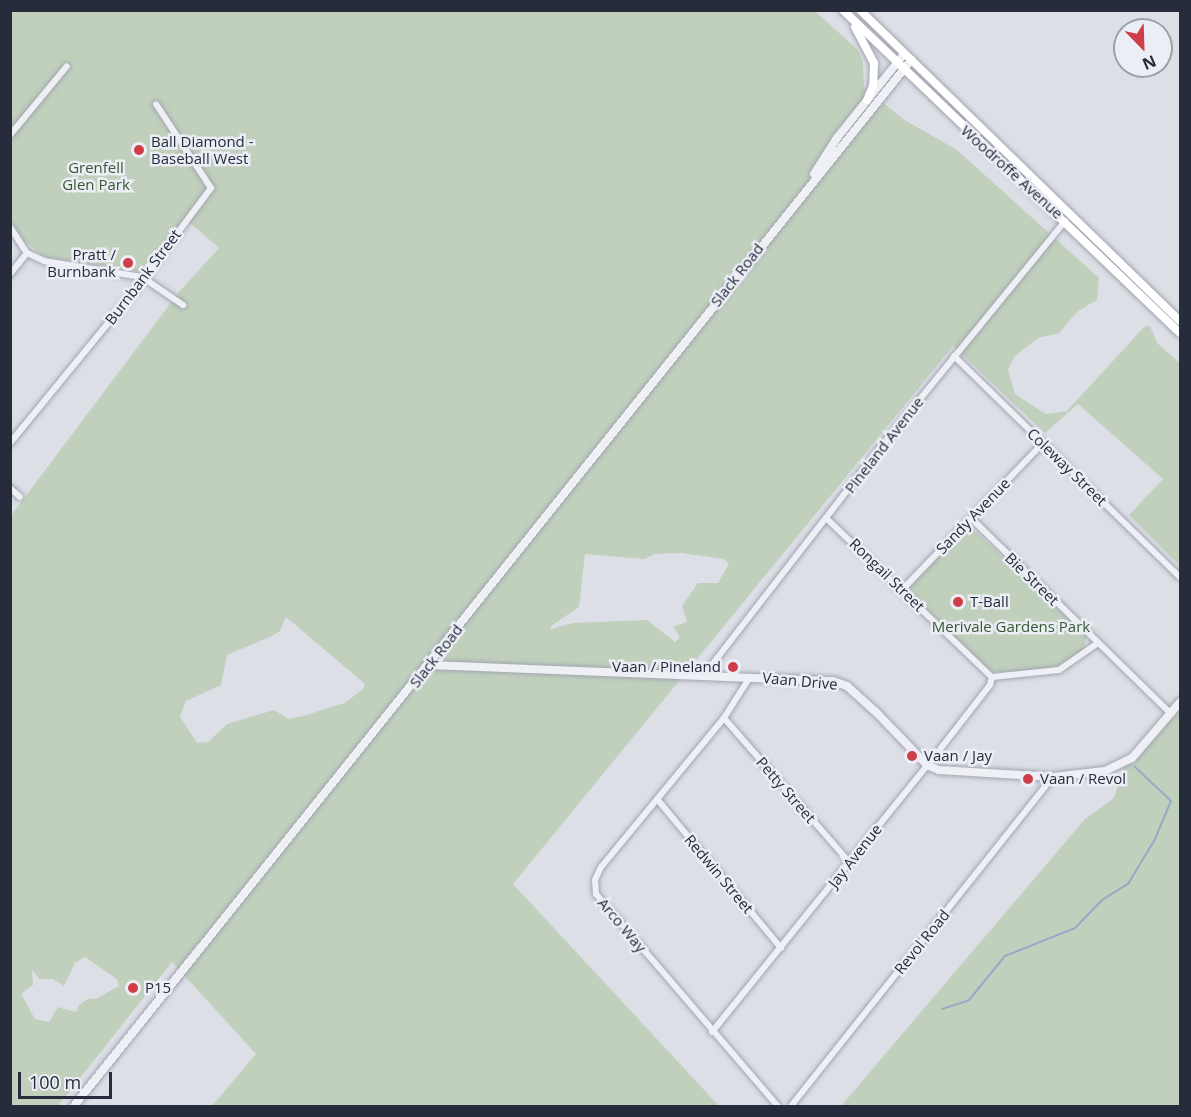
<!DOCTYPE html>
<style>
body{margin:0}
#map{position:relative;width:1191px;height:1117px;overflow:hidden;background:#dcdfe6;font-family:"Open Sans",sans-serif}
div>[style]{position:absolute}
.green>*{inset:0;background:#c0d0bd}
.stream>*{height:2px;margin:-1px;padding:0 1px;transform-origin:1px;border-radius:1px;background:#96aac7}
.roads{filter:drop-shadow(0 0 2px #a2a6b0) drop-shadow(0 0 2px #a2a6b0)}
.minor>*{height:6px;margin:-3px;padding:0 3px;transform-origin:3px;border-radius:3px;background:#eef0f5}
.tertiary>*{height:8px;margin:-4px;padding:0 4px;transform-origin:4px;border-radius:4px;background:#eef0f5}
.secondary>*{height:8px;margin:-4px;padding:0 4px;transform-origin:4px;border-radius:4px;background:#fff}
.dots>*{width:16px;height:16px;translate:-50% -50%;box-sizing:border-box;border:3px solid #ebeef4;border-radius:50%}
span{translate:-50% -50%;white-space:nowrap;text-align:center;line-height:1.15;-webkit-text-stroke:5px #ebeef4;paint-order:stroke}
.poi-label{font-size:15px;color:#262c3c}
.left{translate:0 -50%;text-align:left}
.right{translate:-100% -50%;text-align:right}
.park-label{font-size:15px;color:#375833}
.street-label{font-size:15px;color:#262c3c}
.frame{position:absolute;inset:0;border:12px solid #262c3c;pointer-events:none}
.north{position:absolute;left:1113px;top:18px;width:60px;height:60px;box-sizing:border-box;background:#ebeef4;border:2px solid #9ca0aa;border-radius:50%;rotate:157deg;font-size:16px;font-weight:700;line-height:24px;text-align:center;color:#262c3c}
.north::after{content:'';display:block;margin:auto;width:21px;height:27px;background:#ce3d48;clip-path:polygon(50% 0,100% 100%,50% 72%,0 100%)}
.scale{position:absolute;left:18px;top:1072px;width:94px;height:27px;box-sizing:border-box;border:3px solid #262c3c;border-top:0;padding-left:8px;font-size:18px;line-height:21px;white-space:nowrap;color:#262c3c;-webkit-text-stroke:4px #ebeef4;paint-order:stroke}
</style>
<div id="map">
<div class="green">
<div style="clip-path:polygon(evenodd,11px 11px,815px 11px,858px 50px,863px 62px,864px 87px,903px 119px,957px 150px,1099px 278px,1097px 300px,1078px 311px,1059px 333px,1038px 338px,1015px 356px,1008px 370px,1015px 394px,1046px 414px,1067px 411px,1144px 327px,1150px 326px,1157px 343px,1180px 363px,1180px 566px,1129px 515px,1163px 479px,1078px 404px,1045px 433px,953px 346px,513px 884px,719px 1106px,212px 1106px,256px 1054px,172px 962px,58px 1106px,11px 1106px,10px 517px,179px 292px,219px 248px,189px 222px,203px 193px,143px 272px,45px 257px,24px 241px,11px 221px,11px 11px,681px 553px,724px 559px,729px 564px,718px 583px,698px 583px,682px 606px,687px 622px,673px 627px,680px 637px,675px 642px,647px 620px,573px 623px,551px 629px,551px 626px,579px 607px,585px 554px,644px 559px,655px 554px,681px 553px,11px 11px,286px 617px,365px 684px,363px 689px,345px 703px,303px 716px,289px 719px,274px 710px,227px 724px,208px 742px,197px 743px,180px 717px,186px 701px,221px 685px,227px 655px,272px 636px,280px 631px,286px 617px,11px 11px,85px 957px,117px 979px,119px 986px,96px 999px,89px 998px,79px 1005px,76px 1012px,58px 1007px,49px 1022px,35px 1019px,21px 994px,33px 985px,32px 970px,40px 979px,53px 979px,64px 986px,75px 963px,85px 957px)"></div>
<div style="clip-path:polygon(972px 528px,1086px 636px,1084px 649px,1062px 666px,1039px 671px,1013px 674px,987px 670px,911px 593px,910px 585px,964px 530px)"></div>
<div style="clip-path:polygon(1180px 695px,1180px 1106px,841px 1106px,1085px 819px,1114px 798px,1126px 759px)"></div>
</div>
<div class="stream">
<div style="left:942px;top:1009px;width:28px;rotate:-18deg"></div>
<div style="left:969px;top:1000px;width:57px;rotate:-50.7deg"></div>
<div style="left:1005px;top:956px;width:75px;rotate:-21.8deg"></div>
<div style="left:1075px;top:928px;width:39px;rotate:-46deg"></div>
<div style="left:1102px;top:900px;width:31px;rotate:-32deg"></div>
<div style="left:1128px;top:884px;width:52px;rotate:-59deg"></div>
<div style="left:1155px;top:839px;width:41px;rotate:-67.2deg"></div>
<div style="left:1171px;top:801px;width:50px;rotate:-136.6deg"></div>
</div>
<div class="roads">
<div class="minor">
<div style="left:10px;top:135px;width:89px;rotate:-50.4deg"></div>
<div style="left:10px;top:227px;width:31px;rotate:57deg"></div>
<div style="left:27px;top:253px;width:19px;rotate:25deg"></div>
<div style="left:44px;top:261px;width:99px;rotate:9.3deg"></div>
<div style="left:142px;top:277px;width:50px;rotate:34.3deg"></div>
<div style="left:10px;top:274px;width:27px;rotate:-51deg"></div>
<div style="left:954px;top:356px;width:316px;rotate:44.4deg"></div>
<div style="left:10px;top:443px;width:199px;rotate:-50.7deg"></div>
<div style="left:136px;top:289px;width:126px;rotate:-53.4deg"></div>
<div style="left:211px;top:188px;width:100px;rotate:-123.2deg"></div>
<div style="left:10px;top:488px;width:13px;rotate:42deg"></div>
<div style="left:827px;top:519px;width:228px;rotate:43.8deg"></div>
<div style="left:992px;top:677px;width:67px;rotate:-6deg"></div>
<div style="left:1059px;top:670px;width:47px;rotate:-34.7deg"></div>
<div style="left:972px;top:519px;width:279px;rotate:44.4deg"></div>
<div style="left:903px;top:589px;width:202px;rotate:-46.2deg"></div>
<div style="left:710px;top:674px;width:8px;rotate:-83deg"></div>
<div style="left:711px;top:666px;width:276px;rotate:-52.2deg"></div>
<div style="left:880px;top:448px;width:293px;rotate:-50.8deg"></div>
<div style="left:750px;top:677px;width:49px;rotate:122.4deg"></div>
<div style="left:724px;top:718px;width:193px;rotate:129.5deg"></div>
<div style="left:601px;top:867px;width:14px;rotate:115deg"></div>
<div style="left:595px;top:880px;width:14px;rotate:86deg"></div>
<div style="left:596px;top:894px;width:279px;rotate:49.4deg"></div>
<div style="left:724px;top:718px;width:191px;rotate:49deg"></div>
<div style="left:657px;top:799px;width:194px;rotate:50.2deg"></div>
<div style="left:712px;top:1032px;width:353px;rotate:-51.1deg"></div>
<div style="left:934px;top:757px;width:91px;rotate:-52.1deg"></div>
<div style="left:990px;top:685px;width:8px;rotate:-76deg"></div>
<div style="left:791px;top:1106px;width:421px;rotate:-51.5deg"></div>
</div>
<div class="tertiary">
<div style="left:814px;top:174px;width:43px;rotate:-57.4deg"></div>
<div style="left:837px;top:138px;width:107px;rotate:-51.4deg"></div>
<div style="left:430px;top:665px;width:403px;rotate:2.3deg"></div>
<div style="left:833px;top:681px;width:15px;rotate:20deg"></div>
<div style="left:847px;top:686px;width:38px;rotate:42deg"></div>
<div style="left:875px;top:711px;width:75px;rotate:46.1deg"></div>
<div style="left:927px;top:765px;width:13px;rotate:23deg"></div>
<div style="left:939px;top:770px;width:114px;rotate:3.5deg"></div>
<div style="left:1053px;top:777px;width:52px;rotate:-6.6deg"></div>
<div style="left:1105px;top:771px;width:30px;rotate:-26deg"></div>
<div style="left:1132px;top:758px;width:74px;rotate:-49.4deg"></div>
<div style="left:74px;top:1106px;width:1340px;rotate:-51.33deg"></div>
</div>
<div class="secondary">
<div style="left:843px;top:10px;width:467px;rotate:43.8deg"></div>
<div style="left:860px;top:10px;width:446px;rotate:44.2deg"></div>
<div style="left:855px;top:27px;width:41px;rotate:62.2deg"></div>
<div style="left:874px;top:63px;width:23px;rotate:92deg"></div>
<div style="left:873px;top:86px;width:15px;rotate:113deg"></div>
</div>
</div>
<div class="dots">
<div style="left:139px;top:150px;background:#ce3d48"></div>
<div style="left:128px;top:263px;background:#ce3d48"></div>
<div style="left:958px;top:602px;background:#ce3d48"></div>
<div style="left:733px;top:667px;background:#ce3d48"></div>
<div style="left:912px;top:756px;background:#ce3d48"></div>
<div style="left:1028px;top:779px;background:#ce3d48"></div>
<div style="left:133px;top:988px;background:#ce3d48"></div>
</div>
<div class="poi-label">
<span class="left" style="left:151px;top:150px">Ball Diamond -<br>Baseball West</span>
<span class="right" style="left:116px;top:263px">Pratt /<br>Burnbank</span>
<span class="left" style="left:970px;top:602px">T-Ball</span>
<span class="right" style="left:721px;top:667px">Vaan / Pineland</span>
<span class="left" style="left:924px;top:756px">Vaan / Jay</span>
<span class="left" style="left:1040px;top:779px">Vaan / Revol</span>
<span class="left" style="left:145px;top:988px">P15</span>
</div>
<div class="park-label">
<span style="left:96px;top:176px">Grenfell<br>Glen Park</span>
<span style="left:1011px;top:627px">Merivale Gardens Park</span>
</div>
<div class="street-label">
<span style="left:1012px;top:172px;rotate:42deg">Woodroffe Avenue</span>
<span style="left:737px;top:275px;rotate:-52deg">Slack Road</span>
<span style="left:143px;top:277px;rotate:-53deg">Burnbank Street</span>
<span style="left:884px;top:445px;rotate:-52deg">Pineland Avenue</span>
<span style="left:1067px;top:467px;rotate:44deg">Coleway Street</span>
<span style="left:973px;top:516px;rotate:-46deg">Sandy Avenue</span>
<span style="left:887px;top:575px;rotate:44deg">Rongail Street</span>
<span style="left:1032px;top:579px;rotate:44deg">Bie Street</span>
<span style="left:436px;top:656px;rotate:-52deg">Slack Road</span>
<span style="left:800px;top:681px;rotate:5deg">Vaan Drive</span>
<span style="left:786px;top:790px;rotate:49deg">Petty Street</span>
<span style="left:855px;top:856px;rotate:-52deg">Jay Avenue</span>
<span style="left:719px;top:874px;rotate:50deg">Redwin Street</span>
<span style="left:622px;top:925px;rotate:50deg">Arco Way</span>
<span style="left:922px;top:942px;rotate:-51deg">Revol Road</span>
</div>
<div class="frame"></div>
<div class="north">N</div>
<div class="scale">100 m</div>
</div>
